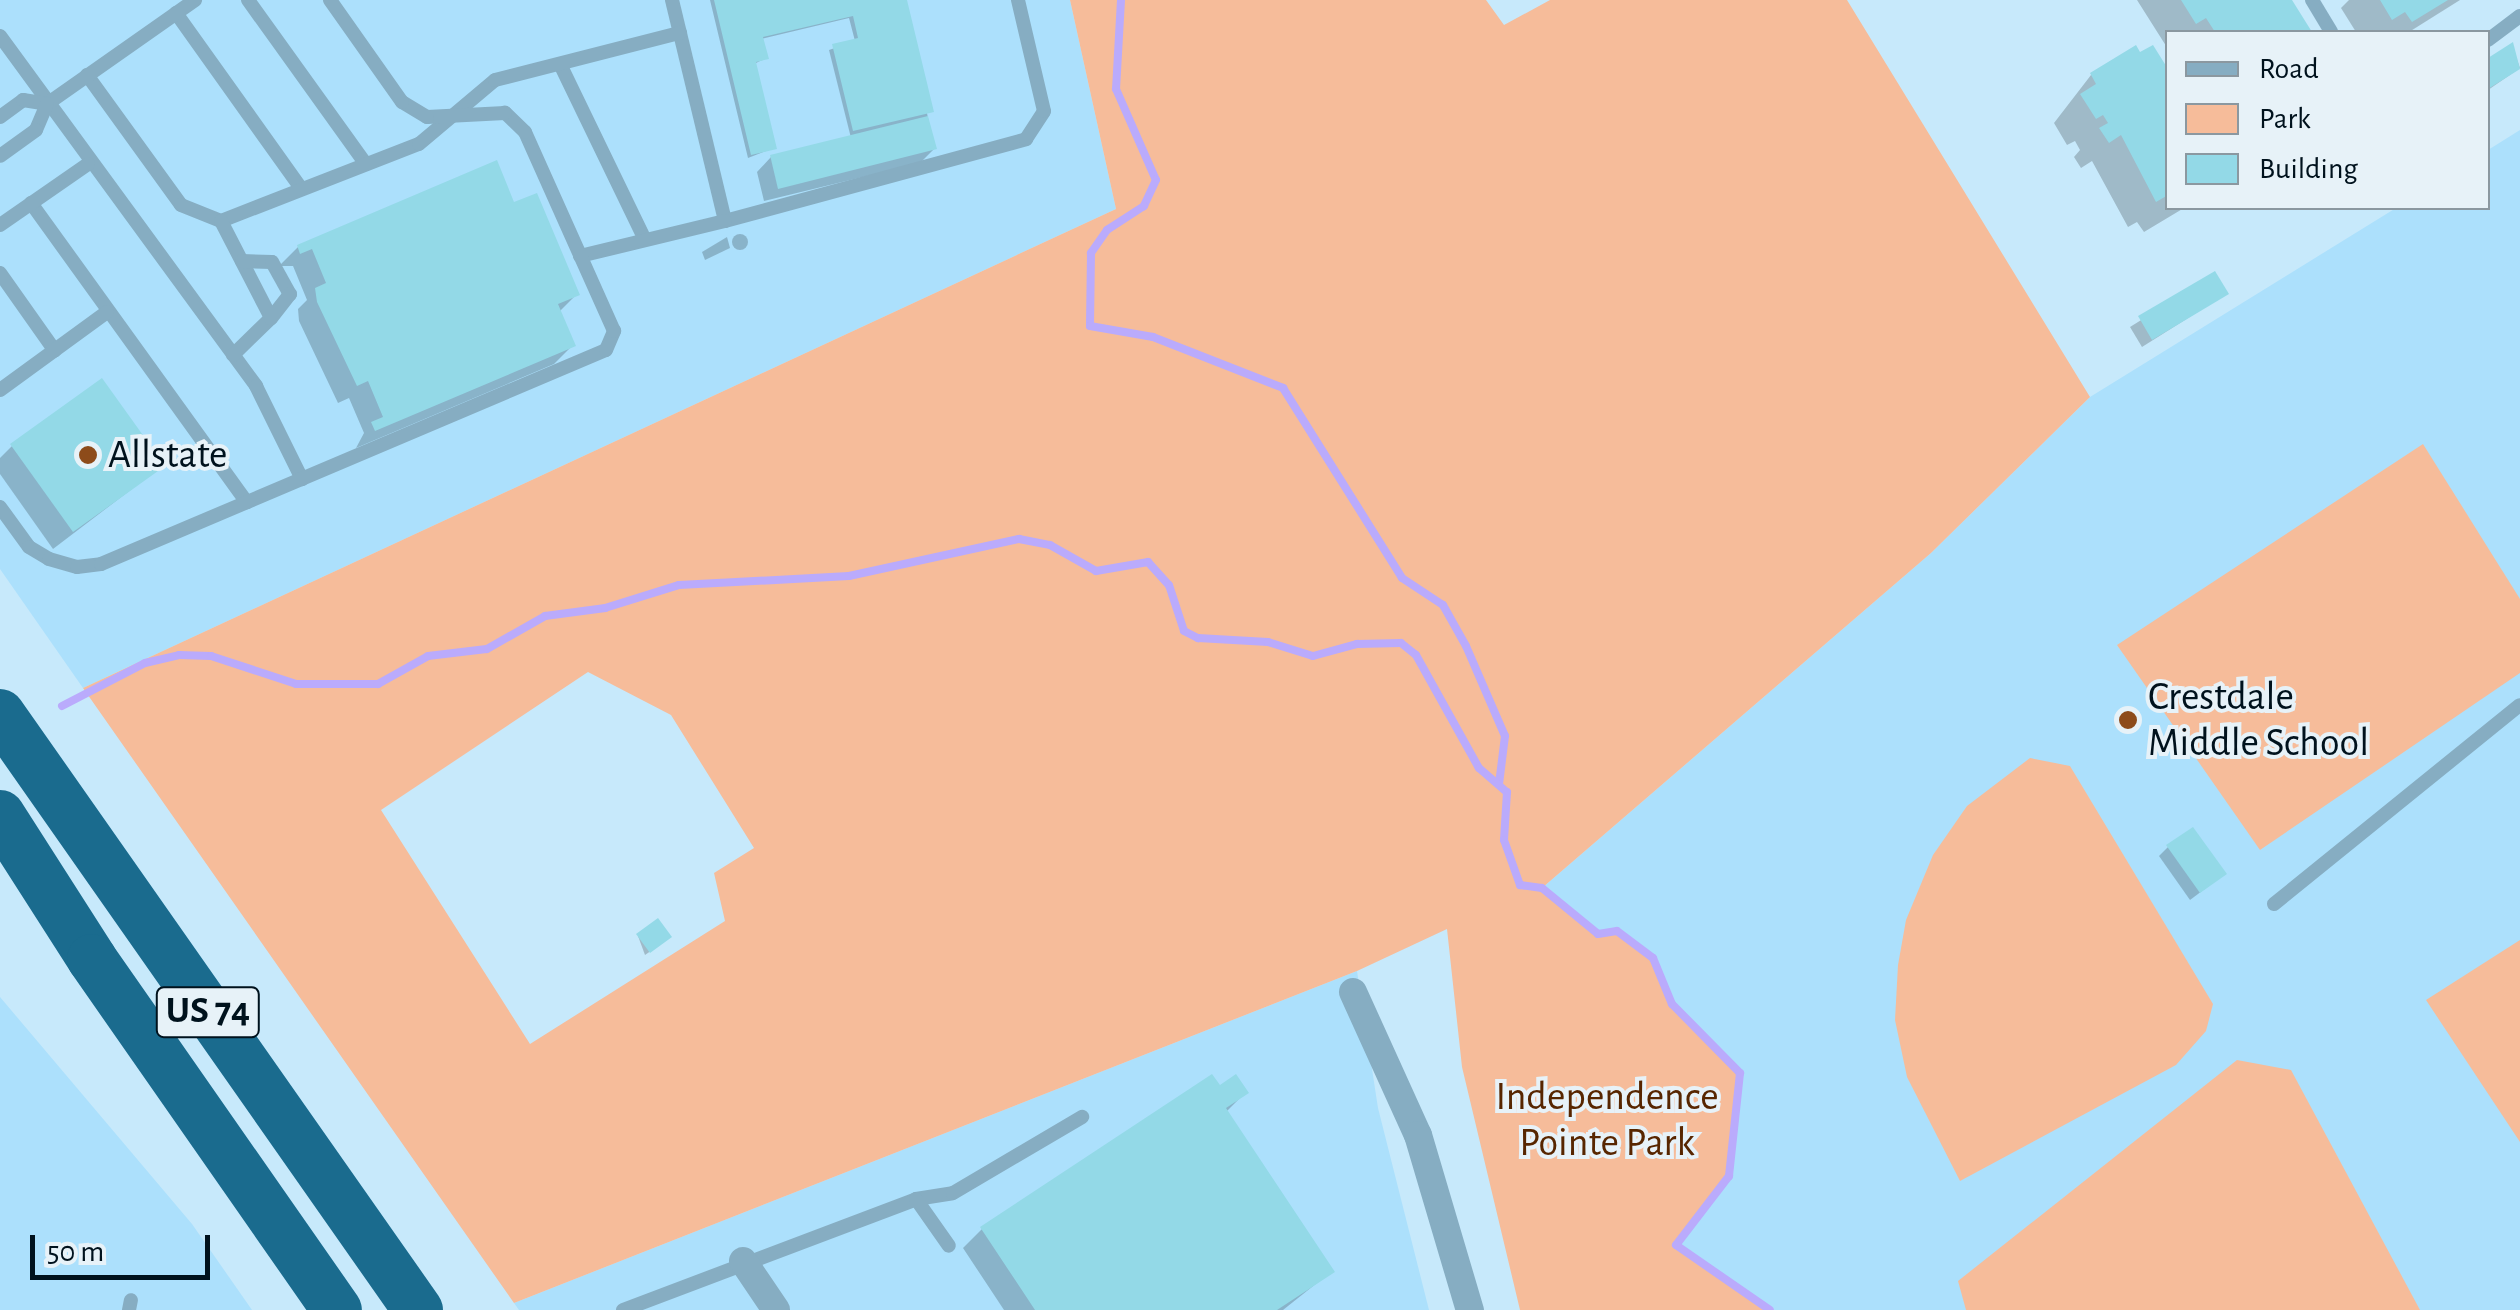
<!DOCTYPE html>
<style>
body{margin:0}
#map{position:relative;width:2520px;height:1310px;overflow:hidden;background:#c7e9fb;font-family:"Alegreya Sans",sans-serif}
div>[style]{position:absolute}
.built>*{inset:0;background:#ace0fc}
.green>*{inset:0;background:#f6bc9a}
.shadow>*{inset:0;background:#0003}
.round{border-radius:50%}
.stream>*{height:8px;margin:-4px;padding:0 4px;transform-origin:4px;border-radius:4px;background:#baabfc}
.building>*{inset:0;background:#93d9e7}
.lane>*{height:14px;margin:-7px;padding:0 7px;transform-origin:7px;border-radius:7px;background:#86adc2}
.street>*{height:28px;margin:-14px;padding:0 14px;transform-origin:14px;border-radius:14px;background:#86adc2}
.highway>*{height:50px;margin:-25px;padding:0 25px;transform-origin:25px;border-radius:25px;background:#1a6b8e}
.dots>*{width:28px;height:28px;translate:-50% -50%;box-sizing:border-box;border:5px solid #e7f2f8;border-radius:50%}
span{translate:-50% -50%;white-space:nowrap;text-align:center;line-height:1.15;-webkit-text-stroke:8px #e7f2f8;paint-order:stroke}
.shield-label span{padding:2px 8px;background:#e7f2f8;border:2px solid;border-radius:8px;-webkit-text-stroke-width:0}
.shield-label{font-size:38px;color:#00121d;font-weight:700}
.poi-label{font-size:40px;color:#00121d}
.left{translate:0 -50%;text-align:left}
.park-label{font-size:40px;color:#572600}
.legend{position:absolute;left:2165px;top:30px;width:325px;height:180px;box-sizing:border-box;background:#e7f2f8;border:2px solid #8b98a0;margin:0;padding:12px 18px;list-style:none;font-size:30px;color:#00121d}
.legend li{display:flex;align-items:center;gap:20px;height:50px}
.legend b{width:50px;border:2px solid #8b98a0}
.scale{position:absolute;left:30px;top:1235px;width:180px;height:45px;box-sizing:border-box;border:5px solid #00121d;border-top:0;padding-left:12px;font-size:30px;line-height:35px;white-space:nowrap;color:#00121d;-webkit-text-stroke:8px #e7f2f8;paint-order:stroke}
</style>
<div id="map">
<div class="built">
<div style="clip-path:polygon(0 0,1070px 0,1116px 209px,83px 688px,0 569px)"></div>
<div style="clip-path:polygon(2520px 130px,2520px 1310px,1770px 1310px,1676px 1245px,1729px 1176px,1740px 1073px,1672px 1004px,1653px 958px,1598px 934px,1542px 888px,1931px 553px,2090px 397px,2396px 208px,2488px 208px,2488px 150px)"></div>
<div style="clip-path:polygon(1357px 971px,1378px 1108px,1429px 1310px,519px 1310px,514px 1303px)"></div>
<div style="clip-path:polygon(0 997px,192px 1224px,252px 1310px,0 1310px)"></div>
</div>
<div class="green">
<div style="clip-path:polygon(evenodd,1070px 0,1486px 0,1504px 25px,1550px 0,1847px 0,2090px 397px,1931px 553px,1542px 888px,1598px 934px,1617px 931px,1653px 958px,1672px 1004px,1740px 1073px,1729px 1176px,1677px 1245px,1770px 1310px,1520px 1310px,1462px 1067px,1447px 929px,1357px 971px,514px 1303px,83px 688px,1116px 209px,1070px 0,588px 672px,671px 715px,754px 848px,714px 873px,725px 921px,530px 1044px,381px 810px,588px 672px)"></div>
<div style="clip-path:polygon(2423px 444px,2520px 599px,2520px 673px,2260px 850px,2117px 645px)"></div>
<div style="clip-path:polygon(2030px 758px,2070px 766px,2213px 1004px,2206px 1031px,2176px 1065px,1960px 1181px,1907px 1077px,1895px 1020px,1898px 965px,1906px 920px,1933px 855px,1967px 806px)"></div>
<div style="clip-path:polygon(2520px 940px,2520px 1142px,2426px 1000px)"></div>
<div style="clip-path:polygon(2237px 1060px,2291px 1070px,2420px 1310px,1966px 1310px,1958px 1281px)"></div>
</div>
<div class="shadow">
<div style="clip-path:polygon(710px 0,905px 0,934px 149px,920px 163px,764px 201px,757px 172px,771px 157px,851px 138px,829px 50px,855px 41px,849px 18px,761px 39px,766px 58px,754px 64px,774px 148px,748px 158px)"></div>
<div style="clip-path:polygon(2137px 0,2289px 0,2309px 32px,2168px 32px,2168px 49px)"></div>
<div style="clip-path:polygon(2349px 0,2460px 0,2409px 32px,2356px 32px,2341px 8px)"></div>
<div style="clip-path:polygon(2512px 46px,2520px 68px,2488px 90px,2488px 61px)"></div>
<div style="clip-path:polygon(2168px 74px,2168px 208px,2184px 208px,2144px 232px,2137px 222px,2128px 227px,2092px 161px,2081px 168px,2074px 157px,2080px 150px,2075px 141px,2067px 145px,2054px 123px,2091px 75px)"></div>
<div style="clip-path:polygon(513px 205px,577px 294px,559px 312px,573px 345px,554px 364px,356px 448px,364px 433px,349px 398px,338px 403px,299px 321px,298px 309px,307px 300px,293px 266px,279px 266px,298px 247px)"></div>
<div class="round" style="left:732px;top:234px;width:16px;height:16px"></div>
<div style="clip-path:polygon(727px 237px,730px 248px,705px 260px,702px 252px)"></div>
<div style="clip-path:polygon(2215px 274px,2226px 294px,2142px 347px,2130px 327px)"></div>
<div style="clip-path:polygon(12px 446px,162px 466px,53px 549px,0 474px,0 458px)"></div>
<div style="clip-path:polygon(2168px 847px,2214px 882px,2190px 900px,2159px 856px)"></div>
<div style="clip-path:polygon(638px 936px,665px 941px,645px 955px)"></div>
<div style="clip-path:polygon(1219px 1089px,1245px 1093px,1226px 1112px,1332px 1271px,1283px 1310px,1004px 1310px,963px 1248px,982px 1229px)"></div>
</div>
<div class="stream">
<div style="left:1121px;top:0;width:89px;rotate:93.2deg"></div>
<div style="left:1116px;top:89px;width:99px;rotate:66.3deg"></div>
<div style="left:1156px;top:180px;width:29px;rotate:115deg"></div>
<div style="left:1144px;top:206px;width:44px;rotate:147deg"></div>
<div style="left:1107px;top:230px;width:28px;rotate:125deg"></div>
<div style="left:1091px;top:253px;width:73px;rotate:90.8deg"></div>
<div style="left:1090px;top:326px;width:64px;rotate:9.9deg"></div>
<div style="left:1153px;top:337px;width:140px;rotate:21.4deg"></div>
<div style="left:1283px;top:388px;width:224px;rotate:57.9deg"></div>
<div style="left:1402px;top:578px;width:49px;rotate:33.4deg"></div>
<div style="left:1443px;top:605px;width:47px;rotate:60.7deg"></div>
<div style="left:1466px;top:646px;width:98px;rotate:66.6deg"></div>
<div style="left:1505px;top:736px;width:48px;rotate:97.1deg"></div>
<div style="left:62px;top:706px;width:93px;rotate:-27.4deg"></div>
<div style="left:145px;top:663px;width:35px;rotate:-13deg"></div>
<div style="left:179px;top:655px;width:32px;rotate:2deg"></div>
<div style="left:211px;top:656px;width:89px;rotate:18.2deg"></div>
<div style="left:296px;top:684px;width:82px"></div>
<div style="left:378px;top:684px;width:57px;rotate:-29.2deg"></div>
<div style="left:428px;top:656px;width:59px;rotate:-6.8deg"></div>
<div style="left:487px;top:649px;width:67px;rotate:-29.6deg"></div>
<div style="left:545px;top:616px;width:61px;rotate:-7.6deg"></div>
<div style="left:605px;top:608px;width:77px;rotate:-17.3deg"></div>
<div style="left:679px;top:585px;width:170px;rotate:-3deg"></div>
<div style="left:849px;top:576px;width:174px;rotate:-12.3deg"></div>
<div style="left:1019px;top:539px;width:32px;rotate:11deg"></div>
<div style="left:1050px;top:545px;width:53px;rotate:29.5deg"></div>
<div style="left:1096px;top:571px;width:53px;rotate:-9.8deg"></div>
<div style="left:1148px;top:562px;width:31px;rotate:48deg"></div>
<div style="left:1169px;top:585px;width:48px;rotate:71.9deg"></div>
<div style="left:1184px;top:631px;width:16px;rotate:27deg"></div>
<div style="left:1198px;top:638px;width:70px;rotate:3.3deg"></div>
<div style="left:1268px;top:642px;width:47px;rotate:17.3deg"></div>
<div style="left:1313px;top:656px;width:46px;rotate:-15.3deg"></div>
<div style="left:1357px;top:644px;width:44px;rotate:-1.3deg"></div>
<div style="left:1401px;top:643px;width:19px;rotate:39deg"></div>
<div style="left:1416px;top:655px;width:129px;rotate:60.9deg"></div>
<div style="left:1479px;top:768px;width:37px;rotate:41deg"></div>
<div style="left:1507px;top:792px;width:48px;rotate:93.6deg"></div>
<div style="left:1504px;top:840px;width:48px;rotate:70.4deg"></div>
<div style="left:1520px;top:885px;width:22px;rotate:8deg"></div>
<div style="left:1542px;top:888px;width:72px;rotate:39.4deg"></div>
<div style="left:1598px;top:934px;width:19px;rotate:-9deg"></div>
<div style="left:1617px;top:931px;width:45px;rotate:36.9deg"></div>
<div style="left:1653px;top:958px;width:50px;rotate:67.6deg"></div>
<div style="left:1672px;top:1004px;width:97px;rotate:45.4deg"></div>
<div style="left:1740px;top:1073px;width:104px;rotate:96.1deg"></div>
<div style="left:1729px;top:1176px;width:87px;rotate:127.5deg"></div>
<div style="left:1676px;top:1245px;width:114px;rotate:34.7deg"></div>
</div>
<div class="building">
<div style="clip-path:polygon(714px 0,907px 0,934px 112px,853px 131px,832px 44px,858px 38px,853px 16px,763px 37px,769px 59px,756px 62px,777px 149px,751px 155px)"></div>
<div style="clip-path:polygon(2181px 0,2292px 0,2312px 32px,2215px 32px,2206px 18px,2196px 24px)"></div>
<div style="clip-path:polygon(2380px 0,2448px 0,2412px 22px,2405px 12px,2392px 20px)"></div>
<div style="clip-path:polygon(2513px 42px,2520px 69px,2488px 89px,2488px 58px)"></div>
<div style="clip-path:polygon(2136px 45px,2140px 52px,2153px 45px,2168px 69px,2168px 195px,2156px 202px,2121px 135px,2109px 143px,2099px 128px,2108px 123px,2103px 115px,2096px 119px,2080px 94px,2096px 84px,2090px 73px)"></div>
<div style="clip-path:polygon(928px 116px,937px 149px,778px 189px,770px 155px)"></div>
<div style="clip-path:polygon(497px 160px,514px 202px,537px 193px,580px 295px,558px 304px,576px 346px,375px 431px,371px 422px,383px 417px,368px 381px,357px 386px,317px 302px,315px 288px,326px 283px,312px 249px,300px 254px,297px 245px)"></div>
<div style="clip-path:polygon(2215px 271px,2229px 294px,2152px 340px,2138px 316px)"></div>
<div style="clip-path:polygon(102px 378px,165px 466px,73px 532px,10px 444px)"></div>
<div style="clip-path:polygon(2193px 827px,2227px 874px,2200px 893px,2166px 845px)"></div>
<div style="clip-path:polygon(658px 918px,672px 937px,650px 953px,636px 934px)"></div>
<div style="clip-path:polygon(1212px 1074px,1220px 1085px,1236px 1074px,1249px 1093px,1226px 1108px,1335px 1272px,1277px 1310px,1035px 1310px,980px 1227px)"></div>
</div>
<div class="lane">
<div style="left:248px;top:0;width:202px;rotate:54.3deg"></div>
<div style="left:672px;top:0;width:227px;rotate:76.5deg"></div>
<div style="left:725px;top:221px;width:312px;rotate:-15.2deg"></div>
<div style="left:1026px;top:139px;width:33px;rotate:-57deg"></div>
<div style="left:1044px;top:111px;width:114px;rotate:-103.2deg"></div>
<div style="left:2312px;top:0;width:37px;rotate:59deg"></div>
<div style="left:176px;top:13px;width:215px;rotate:54.5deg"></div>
<div style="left:0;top:36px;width:434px;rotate:53.8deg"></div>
<div style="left:256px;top:386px;width:104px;rotate:63.7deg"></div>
<div style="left:2488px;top:40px;width:40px;rotate:-37deg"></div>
<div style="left:560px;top:64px;width:195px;rotate:64.2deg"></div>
<div style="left:87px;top:75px;width:160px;rotate:54.1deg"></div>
<div style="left:181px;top:205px;width:43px;rotate:21.8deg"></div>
<div style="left:221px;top:221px;width:212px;rotate:-21.3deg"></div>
<div style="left:419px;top:144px;width:99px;rotate:-40.1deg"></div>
<div style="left:495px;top:80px;width:191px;rotate:-14.3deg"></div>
<div style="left:47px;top:104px;width:181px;rotate:-35.1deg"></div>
<div style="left:0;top:117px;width:29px;rotate:-36deg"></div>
<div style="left:23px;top:100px;width:24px;rotate:9deg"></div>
<div style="left:47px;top:104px;width:28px;rotate:113deg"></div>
<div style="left:36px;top:130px;width:44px;rotate:144.2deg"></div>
<div style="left:31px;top:203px;width:369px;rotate:54.2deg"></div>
<div style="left:221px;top:221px;width:109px;rotate:62.7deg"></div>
<div style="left:271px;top:318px;width:53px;rotate:135.8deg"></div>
<div style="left:0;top:225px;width:107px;rotate:-34.7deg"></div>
<div style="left:580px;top:256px;width:149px;rotate:-13.6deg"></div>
<div style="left:242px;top:261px;width:30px;rotate:2deg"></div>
<div style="left:272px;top:262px;width:37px;rotate:61deg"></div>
<div style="left:290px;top:294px;width:31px;rotate:128deg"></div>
<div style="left:0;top:273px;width:95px;rotate:54.8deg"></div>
<div style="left:0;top:390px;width:132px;rotate:-36.1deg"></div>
<div style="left:0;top:507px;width:49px;rotate:54.1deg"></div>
<div style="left:29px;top:547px;width:23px;rotate:31deg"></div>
<div style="left:49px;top:559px;width:29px;rotate:16deg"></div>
<div style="left:77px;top:567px;width:24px;rotate:-7deg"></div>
<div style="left:101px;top:564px;width:548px;rotate:-22.97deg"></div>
<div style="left:606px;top:350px;width:21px;rotate:-67deg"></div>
<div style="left:614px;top:331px;width:218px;rotate:-114.1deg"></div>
<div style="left:525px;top:132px;width:28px;rotate:-136deg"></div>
<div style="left:505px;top:113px;width:78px;rotate:177.1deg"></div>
<div style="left:427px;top:117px;width:29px;rotate:-149deg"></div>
<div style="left:402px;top:102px;width:125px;rotate:-125.2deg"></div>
<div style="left:2274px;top:904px;width:316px;rotate:-39deg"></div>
<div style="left:916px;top:1199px;width:37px;rotate:-9deg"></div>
<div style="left:953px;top:1193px;width:150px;rotate:-30.5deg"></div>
<div style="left:129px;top:1310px;width:10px;rotate:-79deg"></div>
<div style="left:623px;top:1310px;width:313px;rotate:-20.7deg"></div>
<div style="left:916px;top:1199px;width:57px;rotate:54.9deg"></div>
</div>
<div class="street">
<div style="left:1353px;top:992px;width:157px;rotate:65.6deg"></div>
<div style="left:1418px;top:1135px;width:183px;rotate:73.5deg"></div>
<div style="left:743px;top:1261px;width:59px;rotate:56deg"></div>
</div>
<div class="highway">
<div style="left:0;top:714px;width:728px;rotate:54.96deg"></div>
<div style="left:0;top:815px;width:171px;rotate:57.4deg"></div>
<div style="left:92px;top:959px;width:428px;rotate:55.1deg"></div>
</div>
<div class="dots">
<div style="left:88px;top:455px;background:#8d4b1a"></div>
<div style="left:2128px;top:720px;background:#8d4b1a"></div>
</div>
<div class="shield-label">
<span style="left:208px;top:1012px">US 74</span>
</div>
<div class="poi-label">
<span class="left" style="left:108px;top:455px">Allstate</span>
<span class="left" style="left:2148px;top:720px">Crestdale<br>Middle School</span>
</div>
<div class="park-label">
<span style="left:1607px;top:1120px">Independence<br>Pointe Park</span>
</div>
<ul class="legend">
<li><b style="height:12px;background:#86adc2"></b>Road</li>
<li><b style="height:28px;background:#f6bc9a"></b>Park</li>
<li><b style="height:28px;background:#93d9e7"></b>Building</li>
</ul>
<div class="scale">50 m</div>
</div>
